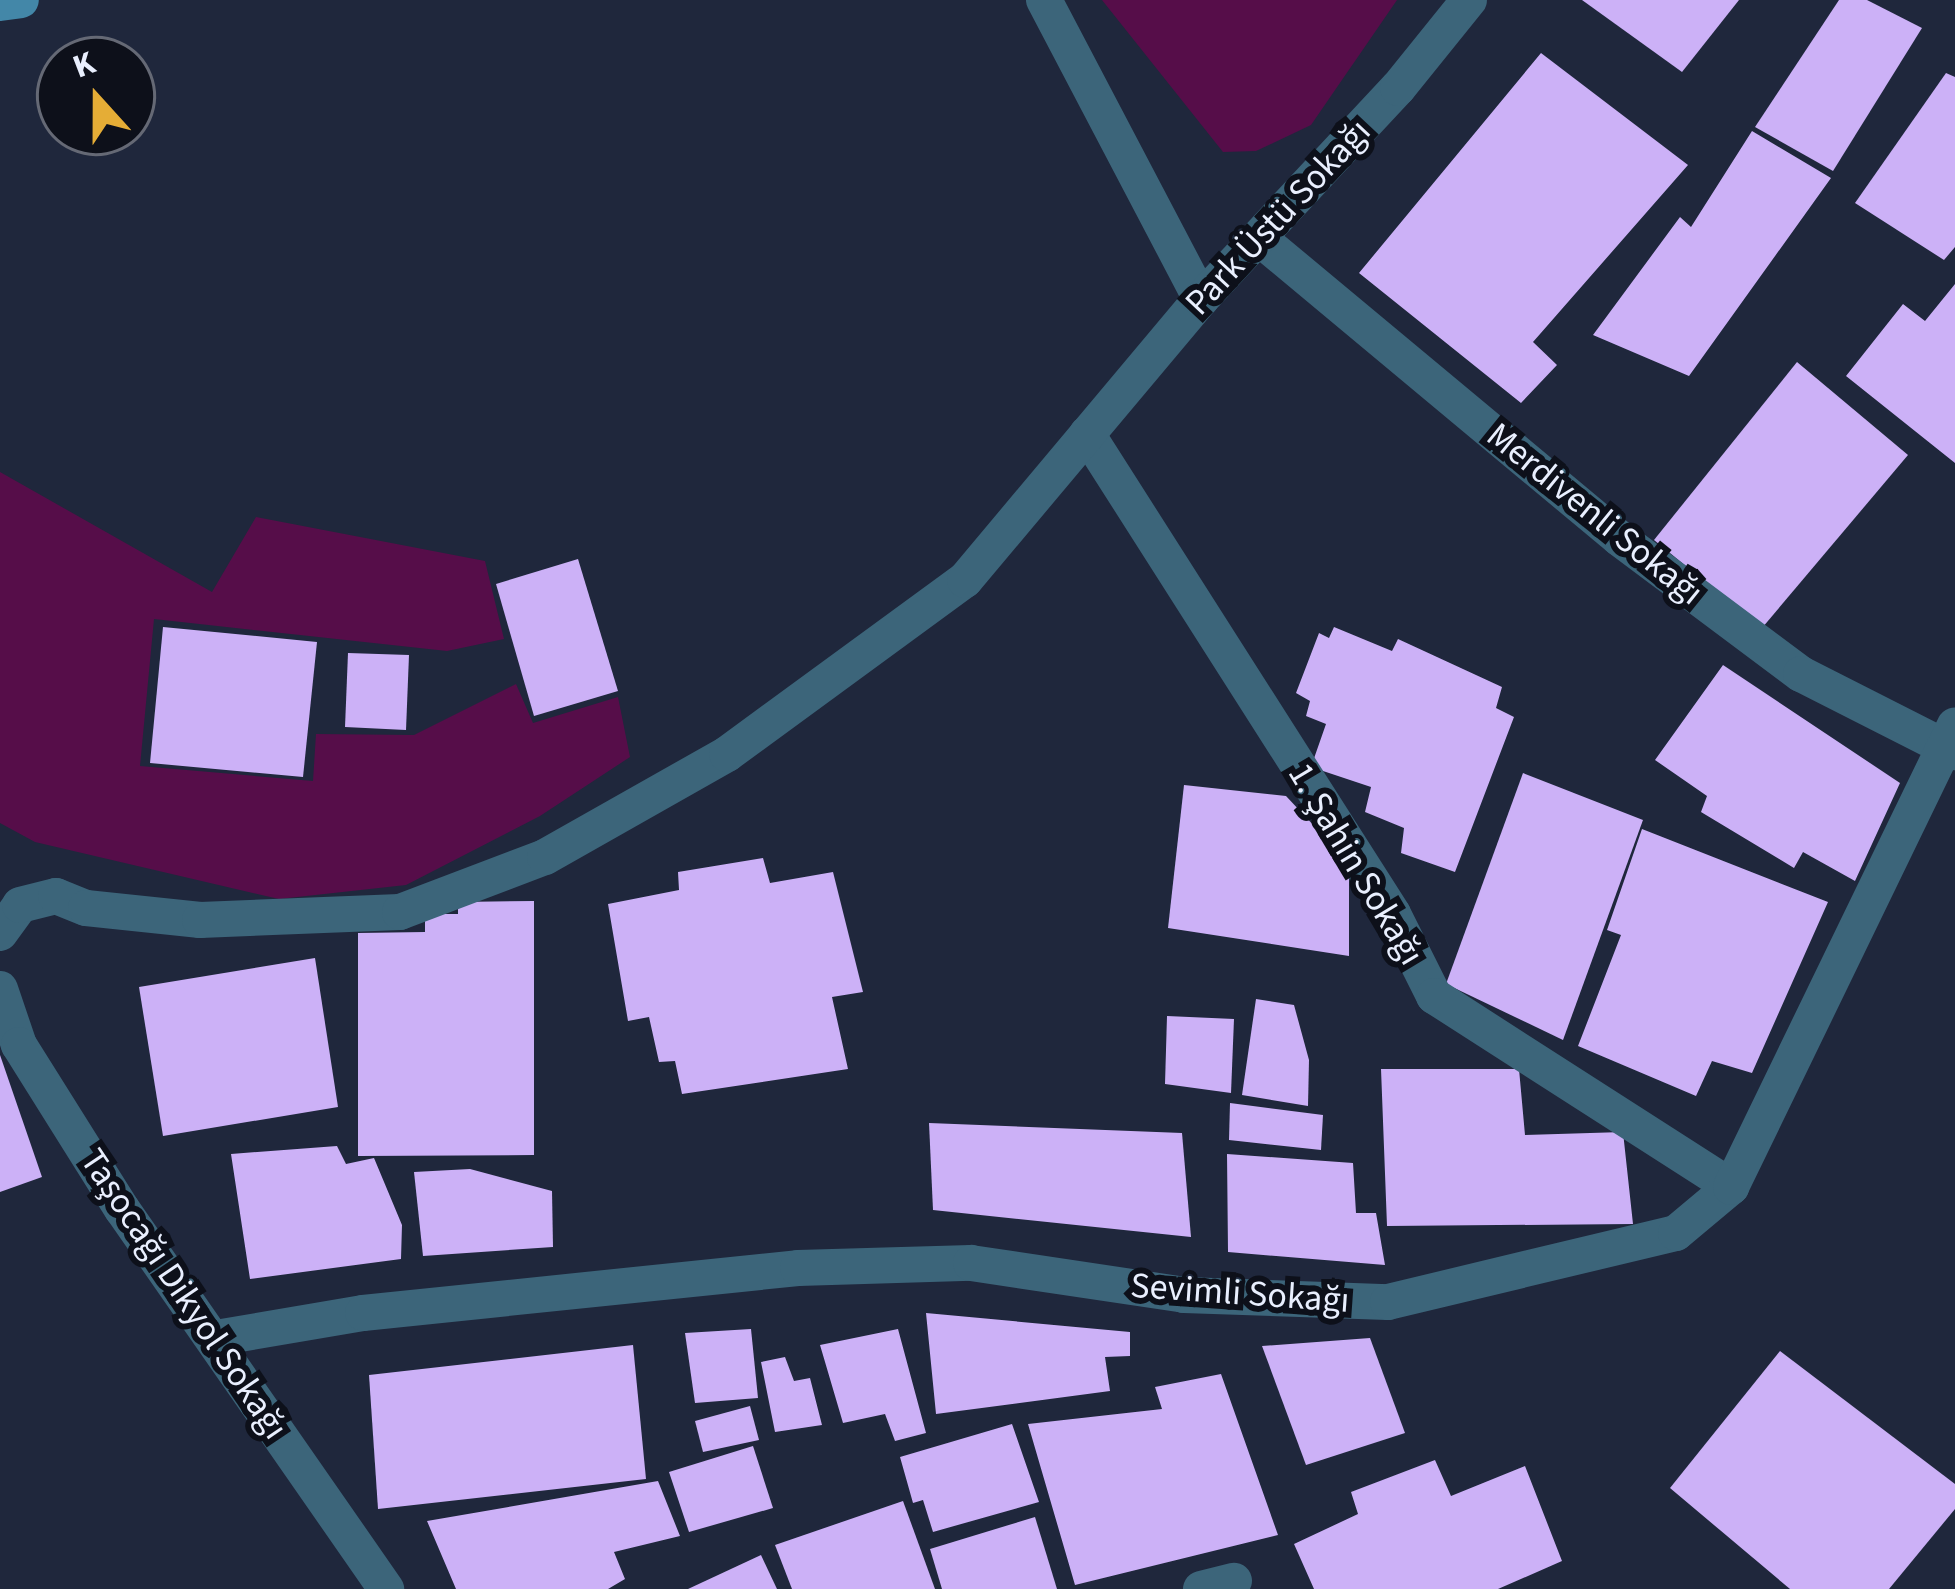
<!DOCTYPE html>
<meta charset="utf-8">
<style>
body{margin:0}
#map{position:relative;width:1955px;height:1589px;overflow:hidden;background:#1f273c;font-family:"Source Sans 3",sans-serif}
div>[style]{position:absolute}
.green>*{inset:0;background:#560d49}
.building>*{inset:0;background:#ccb1f7}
.street>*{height:36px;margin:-18px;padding:0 18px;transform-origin:18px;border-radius:18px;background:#3c657a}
.secondary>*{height:36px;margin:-18px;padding:0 18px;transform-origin:18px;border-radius:18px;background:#4387a8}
span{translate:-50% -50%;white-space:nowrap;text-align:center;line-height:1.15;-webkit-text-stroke:12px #0d101a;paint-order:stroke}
.street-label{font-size:36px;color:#e9effe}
.north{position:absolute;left:36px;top:36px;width:120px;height:120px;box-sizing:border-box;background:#0d101a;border:3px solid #656975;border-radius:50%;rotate:339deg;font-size:33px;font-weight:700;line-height:48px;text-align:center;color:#e9effe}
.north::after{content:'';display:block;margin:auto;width:42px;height:54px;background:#e5ad36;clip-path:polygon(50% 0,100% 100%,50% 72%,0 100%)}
</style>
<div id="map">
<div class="green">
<div style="clip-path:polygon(1102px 0,1397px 0,1311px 125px,1256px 151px,1223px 152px)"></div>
<div style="clip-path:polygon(0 472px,212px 592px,256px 517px,485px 561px,504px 639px,447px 651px,154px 619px,140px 766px,313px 781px,316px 734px,414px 735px,516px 684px,533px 723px,618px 697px,630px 757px,540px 816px,406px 885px,279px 899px,35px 842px,0 823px)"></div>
</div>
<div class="building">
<div style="clip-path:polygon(1582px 0,1739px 0,1682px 72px)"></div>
<div style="clip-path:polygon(1839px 0,1867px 0,1922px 28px,1833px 171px,1755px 127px)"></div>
<div style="clip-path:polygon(1541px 53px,1688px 165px,1533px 342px,1557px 365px,1521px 403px,1359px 273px)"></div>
<div style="clip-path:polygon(1946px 73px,1955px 77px,1955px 247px,1944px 260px,1855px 203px)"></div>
<div style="clip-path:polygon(1752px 131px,1831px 178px,1689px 376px,1593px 335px,1680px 217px,1691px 227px)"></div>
<div style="clip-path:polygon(1955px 284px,1955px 463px,1846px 376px,1903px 304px,1925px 321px)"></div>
<div style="clip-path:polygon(1797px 362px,1908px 455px,1762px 628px,1654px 540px)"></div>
<div style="clip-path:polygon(578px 559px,618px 691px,534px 716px,496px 584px)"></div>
<div style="clip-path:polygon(163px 627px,317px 642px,303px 777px,150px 763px)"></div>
<div style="clip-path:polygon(1334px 627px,1392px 651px,1398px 639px,1502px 687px,1496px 708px,1514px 717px,1455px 872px,1401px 853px,1404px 828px,1365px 812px,1371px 787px,1311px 767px,1326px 724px,1306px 716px,1310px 701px,1296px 693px,1319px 633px,1329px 638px)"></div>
<div style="clip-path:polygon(348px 653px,409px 655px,406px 730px,345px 727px)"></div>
<div style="clip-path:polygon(1723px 665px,1900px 783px,1855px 881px,1803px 852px,1794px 868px,1701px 812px,1707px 796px,1655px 760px)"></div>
<div style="clip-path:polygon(1523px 773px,1643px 820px,1563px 1040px,1446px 984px)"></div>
<div style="clip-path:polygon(1184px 785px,1286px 796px,1349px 863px,1349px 956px,1168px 928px)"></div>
<div style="clip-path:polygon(1642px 829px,1828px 902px,1752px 1073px,1712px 1061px,1696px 1096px,1578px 1046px,1621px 935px,1607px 930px)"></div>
<div style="clip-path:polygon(763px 858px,770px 883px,833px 872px,863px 992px,832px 997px,848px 1069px,682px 1094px,675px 1061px,659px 1062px,649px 1017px,628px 1021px,608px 904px,679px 890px,678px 872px)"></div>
<div style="clip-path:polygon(534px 901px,534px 1155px,358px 1156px,358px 933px,425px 932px,425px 914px,458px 914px,458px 902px)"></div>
<div style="clip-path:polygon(315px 958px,338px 1107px,163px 1136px,139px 987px)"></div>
<div style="clip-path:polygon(1256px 999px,1294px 1005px,1309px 1060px,1308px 1106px,1242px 1095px)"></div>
<div style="clip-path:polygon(1167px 1016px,1234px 1019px,1231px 1093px,1165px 1084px)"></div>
<div style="clip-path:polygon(0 1055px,42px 1177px,0 1192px)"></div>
<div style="clip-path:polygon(1381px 1069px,1519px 1069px,1525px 1135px,1623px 1132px,1633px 1224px,1387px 1226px)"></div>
<div style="clip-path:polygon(1230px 1103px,1323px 1115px,1321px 1150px,1229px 1140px)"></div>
<div style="clip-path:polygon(929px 1123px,1182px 1133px,1191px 1237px,933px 1210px)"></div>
<div style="clip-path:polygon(337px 1146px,346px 1164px,374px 1158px,402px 1225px,401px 1259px,250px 1279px,231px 1154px)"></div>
<div style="clip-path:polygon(1227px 1154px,1353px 1163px,1356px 1213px,1376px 1213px,1385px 1265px,1228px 1252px)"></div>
<div style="clip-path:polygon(470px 1169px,552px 1191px,553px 1247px,423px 1256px,414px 1172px)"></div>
<div style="clip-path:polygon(926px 1313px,1130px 1332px,1130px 1356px,1105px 1357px,1110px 1391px,936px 1414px)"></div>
<div style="clip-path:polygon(751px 1329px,758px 1398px,695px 1403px,685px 1333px)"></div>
<div style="clip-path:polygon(898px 1329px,926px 1433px,895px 1441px,885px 1414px,843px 1423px,820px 1345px)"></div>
<div style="clip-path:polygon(1370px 1338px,1405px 1433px,1306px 1465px,1262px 1346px)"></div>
<div style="clip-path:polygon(633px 1345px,646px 1479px,378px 1509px,369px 1375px)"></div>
<div style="clip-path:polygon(1780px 1351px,1955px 1484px,1955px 1509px,1889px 1589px,1790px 1589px,1670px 1488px)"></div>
<div style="clip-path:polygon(785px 1357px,794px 1381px,810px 1378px,822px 1425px,775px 1432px,761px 1362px)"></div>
<div style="clip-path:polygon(1221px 1374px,1278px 1535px,1075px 1585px,1028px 1424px,1162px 1409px,1155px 1387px)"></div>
<div style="clip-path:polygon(750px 1406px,759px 1440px,703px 1452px,695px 1421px)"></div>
<div style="clip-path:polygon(1012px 1424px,1039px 1502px,933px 1532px,923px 1500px,913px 1503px,900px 1457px)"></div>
<div style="clip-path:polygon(753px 1446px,773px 1508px,689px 1532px,669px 1472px)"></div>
<div style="clip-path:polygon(1435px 1460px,1451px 1496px,1525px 1466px,1562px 1561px,1498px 1589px,1314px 1589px,1294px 1544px,1358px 1514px,1351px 1492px)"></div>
<div style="clip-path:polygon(658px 1481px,680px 1536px,614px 1552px,625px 1579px,608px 1589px,456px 1589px,427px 1521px)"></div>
<div style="clip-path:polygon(903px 1501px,935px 1589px,792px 1589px,775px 1545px)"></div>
<div style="clip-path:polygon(1035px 1517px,1057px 1589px,942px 1589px,930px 1549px)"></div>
<div style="clip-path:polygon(761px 1555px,777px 1589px,688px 1589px)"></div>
</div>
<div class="street">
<div style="left:1044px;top:0;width:338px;rotate:62.3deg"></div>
<div style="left:1259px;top:238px;width:469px;rotate:39.8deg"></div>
<div style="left:1619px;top:538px;width:227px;rotate:36.8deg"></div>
<div style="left:1801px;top:674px;width:173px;rotate:26.9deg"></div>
<div style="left:1087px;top:434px;width:569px;rotate:57.48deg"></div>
<div style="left:1393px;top:914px;width:92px;rotate:63.4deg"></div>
<div style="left:1434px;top:996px;width:353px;rotate:32.7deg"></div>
<div style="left:0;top:933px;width:34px;rotate:-54deg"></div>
<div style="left:20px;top:905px;width:37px;rotate:-14deg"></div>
<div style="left:56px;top:896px;width:32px;rotate:22deg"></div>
<div style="left:86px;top:908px;width:115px;rotate:6deg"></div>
<div style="left:200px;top:920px;width:200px;rotate:-2.3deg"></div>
<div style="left:400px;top:912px;width:155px;rotate:-20.8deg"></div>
<div style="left:545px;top:857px;width:209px;rotate:-29.5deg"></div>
<div style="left:727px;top:754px;width:295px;rotate:-36.2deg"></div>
<div style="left:965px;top:580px;width:367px;rotate:-50deg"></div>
<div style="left:1201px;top:299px;width:289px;rotate:-47deg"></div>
<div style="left:1398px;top:88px;width:113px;rotate:-51.1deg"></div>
<div style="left:0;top:989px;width:59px;rotate:71.3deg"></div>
<div style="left:19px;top:1045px;width:194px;rotate:57.9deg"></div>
<div style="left:122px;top:1209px;width:463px;rotate:55.2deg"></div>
<div style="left:216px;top:1338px;width:149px;rotate:-9.7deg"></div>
<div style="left:363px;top:1313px;width:437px;rotate:-5.9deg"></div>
<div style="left:798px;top:1268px;width:173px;rotate:-1.7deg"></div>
<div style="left:971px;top:1263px;width:215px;rotate:8.5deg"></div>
<div style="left:1184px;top:1295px;width:204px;rotate:2deg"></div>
<div style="left:1388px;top:1302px;width:296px;rotate:-13.5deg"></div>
<div style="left:1676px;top:1233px;width:72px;rotate:-39.9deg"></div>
<div style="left:1731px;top:1187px;width:513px;rotate:-64.13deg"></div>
<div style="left:1201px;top:1589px;width:34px;rotate:-14deg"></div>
</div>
<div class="secondary">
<div style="left:0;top:3px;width:21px;rotate:-8deg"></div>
</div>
<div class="street-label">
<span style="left:1278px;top:217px;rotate:-47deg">Park Üstü Sokağı</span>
<span style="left:1595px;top:514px;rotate:39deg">Merdivenli Sokağı</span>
<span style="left:1356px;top:864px;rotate:59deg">1. Şahin Sokağı</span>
<span style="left:1240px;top:1293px;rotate:4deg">Sevimli Sokağı</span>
<span style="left:184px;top:1294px;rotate:56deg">Taşocağı Dikyol Sokağı</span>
</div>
<div class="north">K</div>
</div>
